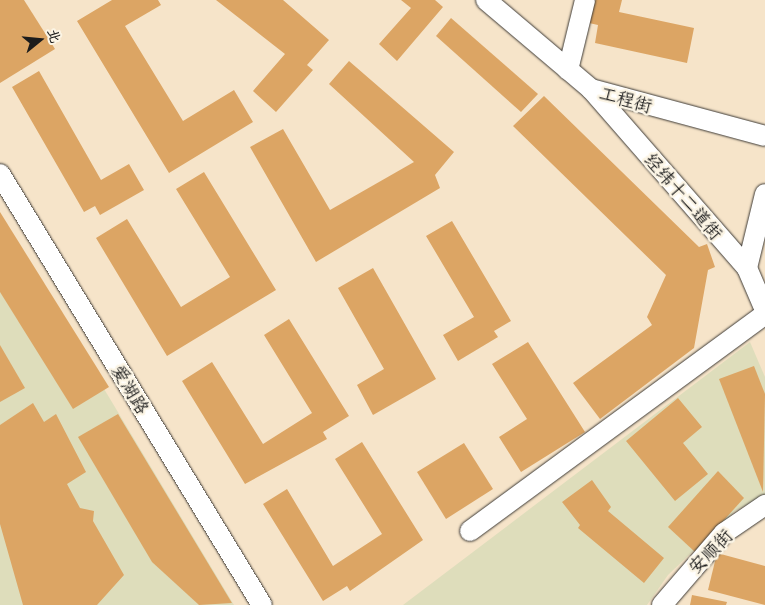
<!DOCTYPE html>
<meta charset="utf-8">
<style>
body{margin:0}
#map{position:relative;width:765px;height:605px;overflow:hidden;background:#f6e4c9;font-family:Mali,"LXGW WenKai TC",sans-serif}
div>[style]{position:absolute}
.built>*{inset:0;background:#deddbb}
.building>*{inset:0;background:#dca564}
.roads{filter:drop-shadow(0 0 1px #3d3a36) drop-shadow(0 0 1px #3d3a36)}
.minor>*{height:20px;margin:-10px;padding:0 10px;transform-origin:10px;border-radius:10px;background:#fff}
span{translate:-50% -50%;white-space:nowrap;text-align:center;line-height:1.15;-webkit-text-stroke:5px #fcf5e5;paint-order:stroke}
.street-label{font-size:18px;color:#1c1c1c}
.north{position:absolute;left:15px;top:15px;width:50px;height:50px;-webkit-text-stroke:4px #fcf5e5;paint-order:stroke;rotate:73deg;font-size:14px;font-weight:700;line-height:20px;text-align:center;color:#1c1c1c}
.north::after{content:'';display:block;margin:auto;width:18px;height:22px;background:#1c1c1c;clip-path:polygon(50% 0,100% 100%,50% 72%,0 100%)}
</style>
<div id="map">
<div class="built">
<div style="clip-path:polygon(0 216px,234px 605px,0 605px)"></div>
<div style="clip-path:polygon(750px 342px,765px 377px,765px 495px,735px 511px,668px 575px,647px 605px,403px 605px)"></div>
</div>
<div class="building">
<div style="clip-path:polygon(0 0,24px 0,55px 49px,0 83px)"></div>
<div style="clip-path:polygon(112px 0,158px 0,161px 5px,125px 26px,183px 121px,234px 90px,253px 122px,169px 173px,77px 21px)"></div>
<div style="clip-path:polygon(216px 0,283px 0,329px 40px,307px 65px,313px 70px,276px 112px,253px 91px,285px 54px)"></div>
<div style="clip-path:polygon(401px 0,435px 0,443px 7px,397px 61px,379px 44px,411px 8px)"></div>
<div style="clip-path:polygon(594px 0,622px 0,619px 12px,694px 28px,687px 63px,595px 43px,598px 25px,589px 23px)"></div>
<div style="clip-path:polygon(451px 18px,538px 94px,521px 112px,436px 36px)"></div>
<div style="clip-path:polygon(349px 61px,454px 152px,435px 175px,440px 188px,316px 262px,250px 147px,283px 129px,330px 210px,414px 162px,329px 84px)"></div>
<div style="clip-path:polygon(39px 71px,101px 180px,129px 164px,144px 190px,100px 215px,95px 206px,84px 212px,12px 87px)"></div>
<div style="clip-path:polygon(544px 96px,699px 247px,707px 244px,715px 267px,708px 270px,694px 348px,600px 419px,573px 383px,652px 325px,647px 317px,666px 275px,513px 126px)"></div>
<div style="clip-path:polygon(204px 172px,276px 290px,167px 356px,96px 238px,127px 219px,181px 307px,230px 277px,176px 189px)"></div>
<div style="clip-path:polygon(0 212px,109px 387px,73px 409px,0 292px)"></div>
<div style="clip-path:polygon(452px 221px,511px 321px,494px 331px,498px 337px,458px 361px,443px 335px,474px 317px,426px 236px)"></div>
<div style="clip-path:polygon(373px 268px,436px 379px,373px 415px,357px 385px,384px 369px,338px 288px)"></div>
<div style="clip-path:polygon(289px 319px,349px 416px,323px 432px,327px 439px,245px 484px,182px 381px,212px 362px,263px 444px,312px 413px,264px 335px)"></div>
<div style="clip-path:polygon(528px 342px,585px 432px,521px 472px,499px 437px,527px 419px,492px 364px)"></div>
<div style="clip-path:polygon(0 345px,25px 388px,0 402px)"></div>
<div style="clip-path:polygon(754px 366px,765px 394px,763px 492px,719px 379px)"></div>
<div style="clip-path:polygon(678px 398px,702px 427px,683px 443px,708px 474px,675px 501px,626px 441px)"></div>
<div style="clip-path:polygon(33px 403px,44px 422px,56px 414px,86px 472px,67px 484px,80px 508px,94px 511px,93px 521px,124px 575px,97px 605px,23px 605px,0 524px,0 425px)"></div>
<div style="clip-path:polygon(118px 414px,232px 603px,199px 605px,152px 562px,78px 437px)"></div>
<div style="clip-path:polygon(362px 442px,423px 540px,350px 591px,347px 586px,323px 601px,263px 504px,287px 489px,333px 566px,382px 534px,335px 459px)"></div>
<div style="clip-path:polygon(464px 443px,493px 489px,446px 519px,417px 472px)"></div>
<div style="clip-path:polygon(718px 471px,744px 498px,695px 552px,668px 527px)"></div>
<div style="clip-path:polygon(592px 480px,611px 507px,608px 511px,664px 558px,644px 583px,578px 528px,580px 525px,562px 502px)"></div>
<div style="clip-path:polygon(717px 553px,765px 566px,765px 605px,708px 590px)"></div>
<div style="clip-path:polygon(692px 595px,727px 602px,726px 605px,690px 605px)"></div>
</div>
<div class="roads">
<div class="minor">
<div style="left:486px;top:0;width:138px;rotate:40.3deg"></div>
<div style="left:591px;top:89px;width:180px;rotate:15.1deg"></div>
<div style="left:568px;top:70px;width:72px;rotate:-76.3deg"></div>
<div style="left:591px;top:89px;width:237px;rotate:48.9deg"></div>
<div style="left:747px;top:268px;width:46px;rotate:66.8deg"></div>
<div style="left:0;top:174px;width:504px;rotate:58.71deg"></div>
<div style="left:747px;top:268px;width:76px;rotate:-76.3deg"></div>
<div style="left:470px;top:531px;width:366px;rotate:-36.3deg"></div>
<div style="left:662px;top:605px;width:95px;rotate:-49.3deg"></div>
<div style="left:724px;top:533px;width:50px;rotate:-34.3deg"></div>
</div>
</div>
<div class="street-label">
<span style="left:626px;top:99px;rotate:15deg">工程街</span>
<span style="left:684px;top:196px;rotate:49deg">经纬十二道街</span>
<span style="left:131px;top:389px;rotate:59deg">爱湖路</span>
<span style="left:710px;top:551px;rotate:-46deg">安顺街</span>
</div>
<div class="north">北</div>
</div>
